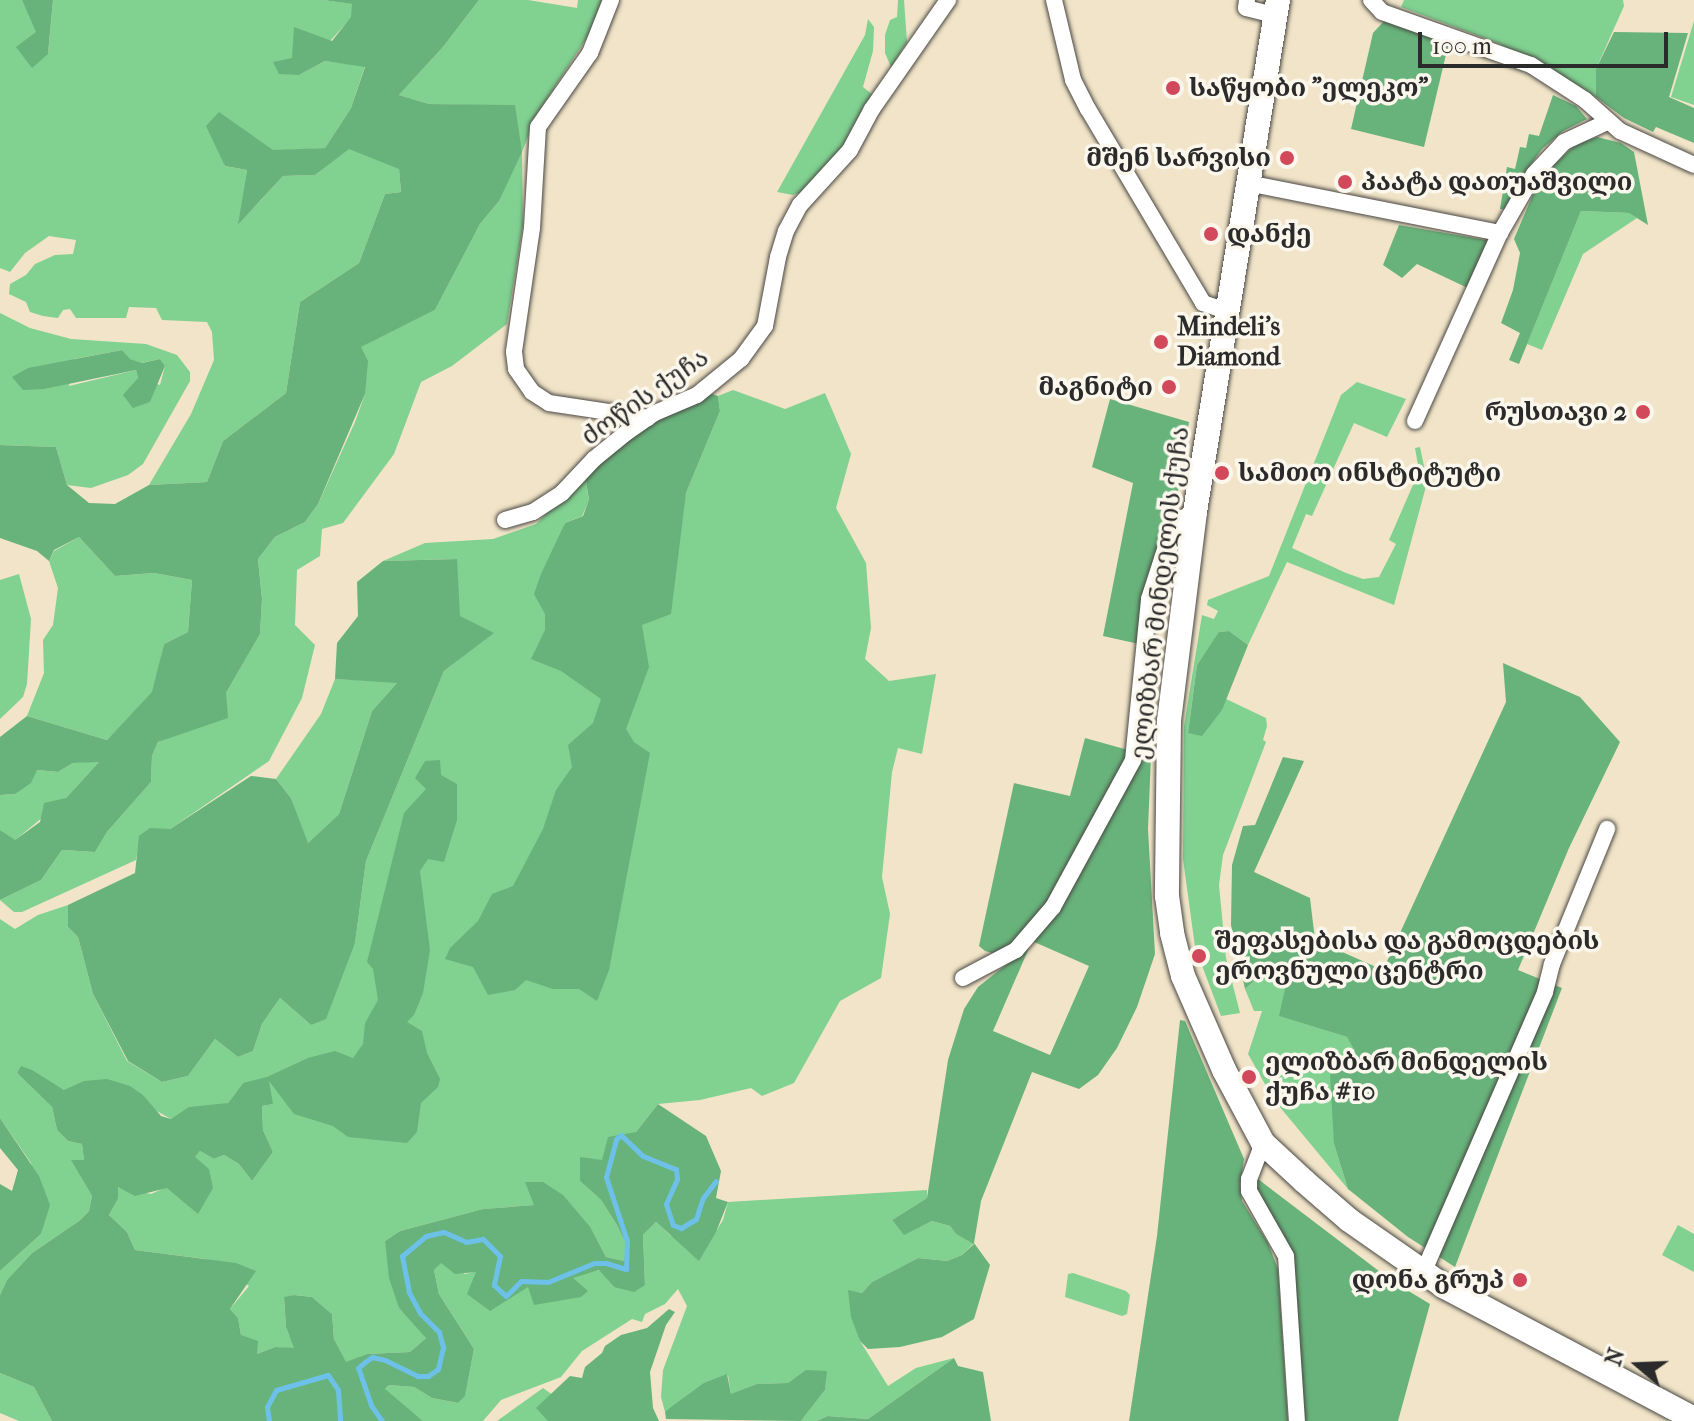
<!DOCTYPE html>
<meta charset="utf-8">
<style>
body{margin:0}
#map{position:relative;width:1694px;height:1421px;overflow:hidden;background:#f1e4c8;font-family:"IM FELL French Canon","Noto Serif Georgian",serif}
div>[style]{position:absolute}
.green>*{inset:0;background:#81d191}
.forest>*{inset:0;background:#68b37b}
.stream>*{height:5px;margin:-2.5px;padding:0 2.5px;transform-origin:2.5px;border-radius:2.5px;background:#6dc1e9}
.roads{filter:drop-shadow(0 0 2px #494743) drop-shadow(0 0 2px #494743)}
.street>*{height:16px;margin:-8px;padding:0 8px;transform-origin:8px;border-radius:8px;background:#fff}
.secondary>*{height:24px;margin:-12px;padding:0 12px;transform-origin:12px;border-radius:12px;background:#fff}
.dots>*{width:22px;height:22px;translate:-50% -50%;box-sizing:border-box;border:4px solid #fbf7ec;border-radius:50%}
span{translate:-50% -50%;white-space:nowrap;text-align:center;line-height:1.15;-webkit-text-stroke:7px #fbf7ec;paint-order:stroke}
.poi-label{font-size:26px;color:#2b2b2b;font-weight:700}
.left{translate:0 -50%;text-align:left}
.right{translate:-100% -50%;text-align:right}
.street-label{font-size:26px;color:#2b2b2b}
.north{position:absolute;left:1598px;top:1325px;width:80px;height:80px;-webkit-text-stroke:6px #fbf7ec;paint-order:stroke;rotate:289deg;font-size:22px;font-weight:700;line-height:32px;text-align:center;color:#2b2b2b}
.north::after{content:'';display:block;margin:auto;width:28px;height:36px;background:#2b2b2b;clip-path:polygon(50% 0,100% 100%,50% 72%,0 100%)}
.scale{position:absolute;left:1418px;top:32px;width:250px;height:36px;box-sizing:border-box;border:4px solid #2b2b2b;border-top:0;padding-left:10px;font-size:24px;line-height:28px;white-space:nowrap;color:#2b2b2b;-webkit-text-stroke:6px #fbf7ec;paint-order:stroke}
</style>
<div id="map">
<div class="green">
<div style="clip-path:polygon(0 0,22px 0,48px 54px,53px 0,323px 0,353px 4px,352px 17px,299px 75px,325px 61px,365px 66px,351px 108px,325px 148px,273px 151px,219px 113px,218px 145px,225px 166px,247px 170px,239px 224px,283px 176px,315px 175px,349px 148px,399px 168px,401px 192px,385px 194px,359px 263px,300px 302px,286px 393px,223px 441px,207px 482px,149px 485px,191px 414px,214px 360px,212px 332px,207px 322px,162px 320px,156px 308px,129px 307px,126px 318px,76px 318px,70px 309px,63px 310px,58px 318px,43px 316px,30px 312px,26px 302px,9px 294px,10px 284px,26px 275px,35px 264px,55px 255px,73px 254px,76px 240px,49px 236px,25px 253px,10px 272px,0 268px)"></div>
<div style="clip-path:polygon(479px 0,528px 0,577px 8px,578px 0,603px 0,592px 30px,537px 114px,522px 152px,523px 225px,507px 324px,452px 366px,421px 382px,394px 454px,343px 523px,322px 529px,320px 556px,297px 570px,295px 625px,315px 645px,302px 698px,269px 761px,170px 829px,140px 836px,136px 860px,22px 912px,14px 912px,0 900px,41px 880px,62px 850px,95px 852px,107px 832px,151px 782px,152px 756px,158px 742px,184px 731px,226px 693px,260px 634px,262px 599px,258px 559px,275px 537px,305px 522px,318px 504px,355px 422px,365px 394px,360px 347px,435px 310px,480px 224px,499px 201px,515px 106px,429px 104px,399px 95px,443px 47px)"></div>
<div style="clip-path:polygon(898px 0,904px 0,907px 42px,891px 67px,885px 53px,885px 35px,890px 20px,897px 17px)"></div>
<div style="clip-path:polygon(1404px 0,1623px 0,1624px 6px,1596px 69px,1596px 97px,1500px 44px,1401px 7px)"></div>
<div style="clip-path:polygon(868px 19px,874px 27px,873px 51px,863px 87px,873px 95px,845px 146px,807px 190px,793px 195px,777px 192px,865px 35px)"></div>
<div style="clip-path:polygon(1694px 21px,1694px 105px,1671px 97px)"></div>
<div style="clip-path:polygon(1581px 211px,1629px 213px,1637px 218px,1583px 254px,1542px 350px,1527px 344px)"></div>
<div style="clip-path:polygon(evenodd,0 313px,30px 328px,71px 339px,146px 344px,177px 355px,190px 372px,190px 381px,143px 464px,128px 475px,91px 488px,67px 485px,56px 447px,0 445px,0 313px,122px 350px,129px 359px,141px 363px,160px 359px,165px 366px,160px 385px,138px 378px,136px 370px,69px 386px,74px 359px,122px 350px)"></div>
<div style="clip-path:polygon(1357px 382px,1406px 399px,1387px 437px,1354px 423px,1312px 516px,1306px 514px,1292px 548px,1346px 573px,1363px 579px,1379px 577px,1396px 544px,1389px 540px,1419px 471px,1415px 448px,1420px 447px,1426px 476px,1425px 490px,1394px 605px,1287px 562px,1248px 645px,1229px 631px,1220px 632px,1197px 665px,1188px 733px,1222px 710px,1224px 698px,1266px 718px,1267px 726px,1263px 740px,1266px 742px,1223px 855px,1219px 885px,1226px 958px,1240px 1013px,1221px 1016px,1195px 947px,1183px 859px,1184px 726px,1202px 615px,1214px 619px,1218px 611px,1207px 605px,1208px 600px,1269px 576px,1341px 395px)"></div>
<div style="clip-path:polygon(733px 390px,785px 409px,825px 393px,851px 454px,836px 508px,866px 563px,871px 628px,865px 659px,889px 681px,936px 674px,922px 754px,898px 748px,892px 772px,882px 877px,890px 914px,881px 978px,840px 1001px,794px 1083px,762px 1096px,751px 1088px,700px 1100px,658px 1104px,636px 1132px,580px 1181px,601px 1200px,617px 1225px,626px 1244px,624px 1261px,606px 1257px,591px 1228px,535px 1205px,483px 1209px,400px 1231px,385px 1241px,399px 1308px,427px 1337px,410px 1352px,367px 1354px,346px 1363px,334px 1339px,332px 1314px,312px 1297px,294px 1295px,284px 1298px,286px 1327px,295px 1349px,275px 1347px,257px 1354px,241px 1335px,238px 1318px,230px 1309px,249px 1286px,206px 1259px,135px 1250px,127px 1232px,109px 1215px,118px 1199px,117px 1187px,151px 1194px,167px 1187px,200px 1151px,214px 1159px,224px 1155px,239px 1164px,252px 1181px,273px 1152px,263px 1130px,262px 1106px,273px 1104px,243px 1083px,228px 1103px,171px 1119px,151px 1108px,143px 1095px,64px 1090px,21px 1067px,17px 1073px,52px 1107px,57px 1130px,68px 1141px,82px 1144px,84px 1160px,72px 1161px,92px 1196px,89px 1211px,79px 1221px,32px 1253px,7px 1280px,0 1295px,0 1271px,41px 1234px,44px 1221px,31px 1163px,0 1118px,0 919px,15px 929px,38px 915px,68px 905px,68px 927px,78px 937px,93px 994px,127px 1061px,162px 1082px,188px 1076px,215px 1039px,238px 1057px,253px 1051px,262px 1024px,280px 998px,311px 1025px,355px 943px,366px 861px,444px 671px,493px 633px,459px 616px,456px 559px,383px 561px,425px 543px,493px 539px,536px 524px,585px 475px,589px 501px,582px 516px,565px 523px,557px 543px,680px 521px,686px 493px,720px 411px,718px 396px)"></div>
<div style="clip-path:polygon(79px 537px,115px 576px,154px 573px,192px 580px,188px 632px,164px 644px,153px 692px,107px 740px,27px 716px,44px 673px,43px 640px,53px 625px,58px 588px,49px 561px,54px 551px)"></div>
<div style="clip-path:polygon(19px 574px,31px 619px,27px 684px,23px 697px,0 719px,0 580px)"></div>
<div style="clip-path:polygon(335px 679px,398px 682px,372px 711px,339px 814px,307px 844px,291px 798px,276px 779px,321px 714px)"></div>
<div style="clip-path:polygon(100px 761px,66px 798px,14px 841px,0 830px,0 795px,15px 794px,37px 770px,58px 772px,73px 763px)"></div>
<div style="clip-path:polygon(1278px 965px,1288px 975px,1280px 1016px,1347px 1037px,1357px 1053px,1334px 1144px,1348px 1189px,1274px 1100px,1248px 1054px,1262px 1011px,1254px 1011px,1245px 989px,1269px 968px)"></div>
<div style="clip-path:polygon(927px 1190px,927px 1198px,892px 1220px,904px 1234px,932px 1221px,950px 1226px,956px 1234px,974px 1243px,962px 1255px,947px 1261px,918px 1258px,872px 1282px,862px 1293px,849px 1291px,860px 1341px,888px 1386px,916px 1368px,954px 1358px,868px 1419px,828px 1416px,816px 1421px,801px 1421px,825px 1390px,826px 1371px,806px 1371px,788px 1383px,757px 1384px,731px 1395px,728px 1375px,665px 1412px,661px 1397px,663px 1370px,687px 1306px,678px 1289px,665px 1304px,645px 1314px,642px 1322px,632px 1319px,582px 1351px,561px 1377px,501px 1400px,483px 1421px,423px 1421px,384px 1390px,389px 1385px,414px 1387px,432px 1398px,458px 1403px,465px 1395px,474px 1349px,439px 1294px,434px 1270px,441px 1262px,465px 1274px,477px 1271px,528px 1287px,600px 1270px,614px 1287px,645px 1285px,643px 1235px,656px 1222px,671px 1236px,708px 1244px,723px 1220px,728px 1202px)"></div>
<div style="clip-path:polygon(1678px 1225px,1694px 1234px,1694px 1272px,1662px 1255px)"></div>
<div style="clip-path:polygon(1073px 1273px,1126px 1291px,1130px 1295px,1127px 1314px,1122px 1316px,1065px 1297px,1068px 1274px)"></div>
<div style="clip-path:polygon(0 1373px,34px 1387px,52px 1421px,19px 1421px,0 1413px)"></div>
<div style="clip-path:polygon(543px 1388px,550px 1393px,598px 1421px,497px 1421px)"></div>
</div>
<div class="forest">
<div style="clip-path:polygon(22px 0,53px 0,48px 54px,32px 68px,16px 47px,36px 32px)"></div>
<div style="clip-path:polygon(323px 0,479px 0,443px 47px,399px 95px,429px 104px,515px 105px,522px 152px,499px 201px,480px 224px,435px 310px,361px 347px,368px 361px,365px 394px,318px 504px,305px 522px,275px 537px,258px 559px,262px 599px,260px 634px,226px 693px,228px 718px,158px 742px,152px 756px,151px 782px,107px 832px,95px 852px,62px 850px,41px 880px,0 900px,0 830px,15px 840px,40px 822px,44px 803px,66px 798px,99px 762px,73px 763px,58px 772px,37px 770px,31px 783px,15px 794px,0 795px,0 737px,27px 716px,107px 740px,152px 692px,164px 644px,188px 632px,192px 580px,154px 573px,115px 576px,79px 537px,54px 550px,49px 561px,37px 551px,0 538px,0 445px,56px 447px,67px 485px,89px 503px,115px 504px,149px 485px,207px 482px,223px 441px,286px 393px,300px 302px,359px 263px,385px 194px,401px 192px,399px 169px,349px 149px,315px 175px,283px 176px,238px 225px,247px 170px,225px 166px,206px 126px,219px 112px,273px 150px,325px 148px,351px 108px,365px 67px,325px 61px,299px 75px,279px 74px,273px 62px,292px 58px,294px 27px,332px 41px,351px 17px,352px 4px)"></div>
<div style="clip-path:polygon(1385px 20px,1449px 42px,1424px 147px,1351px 129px,1373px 33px)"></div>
<div style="clip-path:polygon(1614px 32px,1688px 33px,1669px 97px,1694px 108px,1694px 143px,1656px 127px,1653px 132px,1624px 118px,1596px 97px,1596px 69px)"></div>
<div style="clip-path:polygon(1553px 95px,1576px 106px,1587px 119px,1563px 131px,1542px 149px,1518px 182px,1506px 210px,1500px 209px,1507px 167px,1515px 169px,1520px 147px,1526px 148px,1529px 134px,1539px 136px)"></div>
<div style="clip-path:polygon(1597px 137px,1621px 143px,1634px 152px,1648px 225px,1629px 213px,1581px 211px,1519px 364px,1509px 360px,1520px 333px,1501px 323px,1513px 290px,1520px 253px,1514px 239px,1540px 178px,1576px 144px)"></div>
<div style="clip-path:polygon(1399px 225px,1486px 240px,1490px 250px,1472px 290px,1417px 264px,1402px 278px,1383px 265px)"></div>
<div style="clip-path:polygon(122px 350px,130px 359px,142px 363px,160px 359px,165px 366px,150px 402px,133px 408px,123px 395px,138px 378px,136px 370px,44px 389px,23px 390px,12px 377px,28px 368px)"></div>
<div style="clip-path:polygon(712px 394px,718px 396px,720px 411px,686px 493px,671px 614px,642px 625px,649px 667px,626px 729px,634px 742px,650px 753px,609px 970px,597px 1001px,579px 989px,553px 989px,526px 980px,515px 990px,488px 995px,473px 967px,445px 959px,450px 948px,478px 921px,492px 894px,513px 886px,543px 829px,556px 790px,572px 767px,568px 745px,593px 723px,601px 699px,561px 671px,531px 659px,545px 630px,545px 614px,534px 594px,541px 574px,565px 523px,583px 516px,589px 500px,585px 475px,655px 420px)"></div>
<div style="clip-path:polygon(1110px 399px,1189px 422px,1175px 510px,1160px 539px,1139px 644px,1103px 636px,1133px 483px,1092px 467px)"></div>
<div style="clip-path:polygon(457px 559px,460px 616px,494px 633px,444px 671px,366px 861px,355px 943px,326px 1019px,311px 1025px,280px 998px,262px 1024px,253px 1051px,238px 1057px,215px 1039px,188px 1076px,162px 1082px,128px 1061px,93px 994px,78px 937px,68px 927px,68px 905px,135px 873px,139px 836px,150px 828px,170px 829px,251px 776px,276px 779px,291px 798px,308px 843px,339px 814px,372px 711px,397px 683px,335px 679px,337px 643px,358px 616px,357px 582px,383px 561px)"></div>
<div style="clip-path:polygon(1229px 631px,1248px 645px,1222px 710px,1202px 736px,1188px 733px,1197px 665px,1219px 632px)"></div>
<div style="clip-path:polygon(1503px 663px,1580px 697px,1620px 742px,1569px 848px,1518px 970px,1562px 988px,1455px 1267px,1408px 1237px,1348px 1189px,1334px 1144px,1330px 1075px,1356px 1053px,1347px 1037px,1279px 1016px,1288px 975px,1279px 965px,1269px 968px,1245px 989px,1231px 925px,1232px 865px,1243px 826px,1255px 825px,1283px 757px,1304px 761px,1254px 872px,1310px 898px,1315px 940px,1383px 970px,1506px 702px)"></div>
<div style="clip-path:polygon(1085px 738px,1128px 750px,1128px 758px,1049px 906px,1013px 947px,992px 953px,985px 951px,979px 946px,1014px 783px,1070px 796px)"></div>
<div style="clip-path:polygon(evenodd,1141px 756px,1151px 756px,1148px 829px,1155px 954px,1137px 1007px,1117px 1048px,1098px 1075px,1079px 1089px,1032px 1072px,981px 1201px,974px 1243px,990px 1265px,974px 1319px,942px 1337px,900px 1347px,868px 1349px,860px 1341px,851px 1317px,848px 1290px,862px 1293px,872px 1282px,918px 1258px,947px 1261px,962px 1255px,974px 1244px,956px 1234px,950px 1226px,932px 1221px,904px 1235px,892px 1220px,927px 1198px,948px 1060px,964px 1009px,978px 987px,1022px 952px,1141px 756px,1032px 941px,1089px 966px,1050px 1055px,993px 1031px,1032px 941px)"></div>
<div style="clip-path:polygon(440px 760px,441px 775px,457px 784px,457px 820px,444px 862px,428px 859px,420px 871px,430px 950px,423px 993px,414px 1015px,407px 1022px,422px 1031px,427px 1053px,440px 1079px,438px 1087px,421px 1103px,417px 1132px,407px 1143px,348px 1137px,333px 1126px,294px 1114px,269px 1081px,273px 1104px,262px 1106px,263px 1130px,273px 1152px,252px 1181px,239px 1164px,224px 1155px,214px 1159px,200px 1151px,195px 1157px,209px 1169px,213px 1188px,198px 1214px,167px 1188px,135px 1196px,118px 1187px,118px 1199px,109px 1215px,127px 1232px,135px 1250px,236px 1263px,256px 1271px,230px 1309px,238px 1318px,241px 1335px,258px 1341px,257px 1354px,275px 1347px,294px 1348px,286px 1327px,284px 1297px,294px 1295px,312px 1297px,332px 1314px,334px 1339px,346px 1362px,367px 1354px,410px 1352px,426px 1338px,399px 1308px,389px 1278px,385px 1241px,400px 1231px,483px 1209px,534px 1205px,525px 1182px,543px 1182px,563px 1195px,591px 1228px,606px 1257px,624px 1261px,626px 1244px,617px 1225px,601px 1200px,580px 1181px,580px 1157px,602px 1160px,608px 1137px,636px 1132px,658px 1104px,706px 1136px,721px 1171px,716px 1198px,728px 1202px,716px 1232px,699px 1261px,656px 1222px,643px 1235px,645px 1285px,634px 1292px,614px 1287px,599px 1270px,573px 1278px,588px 1291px,581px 1297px,534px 1305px,528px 1287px,490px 1311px,467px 1294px,476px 1272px,455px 1274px,441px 1263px,434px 1270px,439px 1294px,474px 1349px,465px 1396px,458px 1403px,432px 1398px,414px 1387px,389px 1385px,385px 1389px,423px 1421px,52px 1421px,34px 1387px,0 1373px,0 1295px,7px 1280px,32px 1253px,79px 1221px,89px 1211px,92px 1196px,71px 1160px,84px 1160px,82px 1144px,68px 1141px,57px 1130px,52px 1107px,17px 1073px,21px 1066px,32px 1070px,64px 1090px,84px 1081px,107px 1079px,130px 1086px,143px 1095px,161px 1116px,171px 1119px,189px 1107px,228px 1103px,243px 1083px,267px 1077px,308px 1058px,335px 1051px,353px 1058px,363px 1044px,365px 1023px,378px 1000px,373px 969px,367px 962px,404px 813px,426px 789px,415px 778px,425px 761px)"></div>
<div style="clip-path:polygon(1180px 1020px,1185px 1021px,1244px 1159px,1240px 1185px,1242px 1201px,1268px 1243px,1278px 1269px,1288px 1421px,1129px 1421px,1157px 1236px)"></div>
<div style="clip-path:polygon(0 1118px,39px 1176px,50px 1205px,41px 1234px,0 1271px,0 1184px,12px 1191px,18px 1170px,0 1148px)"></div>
<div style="clip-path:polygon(1258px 1179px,1392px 1281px,1430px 1304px,1398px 1421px,1304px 1421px,1293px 1252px,1263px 1206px,1257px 1191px)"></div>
<div style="clip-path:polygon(669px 1309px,675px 1312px,666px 1325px,650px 1372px,653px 1408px,659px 1421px,548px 1421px,536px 1408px,570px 1376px,582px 1378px,585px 1367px,602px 1353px,605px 1346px,621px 1335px,647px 1328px)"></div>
<div style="clip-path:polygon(954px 1358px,958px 1366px,983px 1372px,991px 1421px,816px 1421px,828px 1416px,868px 1419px)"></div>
<div style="clip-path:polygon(806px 1370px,827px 1371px,825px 1390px,801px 1421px,666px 1419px,665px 1412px,671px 1407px,704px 1383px,727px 1374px,731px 1394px,757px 1384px,788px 1383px)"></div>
</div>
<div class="stream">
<div style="left:269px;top:1421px;width:14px;rotate:-98deg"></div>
<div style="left:267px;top:1407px;width:19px;rotate:-62deg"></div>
<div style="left:276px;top:1390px;width:54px;rotate:-16.1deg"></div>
<div style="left:328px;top:1375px;width:18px;rotate:56deg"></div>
<div style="left:338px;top:1390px;width:31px;rotate:86deg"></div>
<div style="left:382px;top:1421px;width:19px;rotate:-125deg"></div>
<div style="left:371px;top:1405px;width:39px;rotate:-109deg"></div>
<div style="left:358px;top:1368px;width:9px;rotate:-41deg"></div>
<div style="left:365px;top:1362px;width:9px;rotate:-36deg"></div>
<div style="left:372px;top:1357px;width:13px;rotate:13deg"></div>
<div style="left:385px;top:1360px;width:37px;rotate:26deg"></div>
<div style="left:418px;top:1376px;width:10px"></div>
<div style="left:428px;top:1376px;width:12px;rotate:-35deg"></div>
<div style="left:438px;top:1369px;width:23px;rotate:-77deg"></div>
<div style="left:443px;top:1347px;width:16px;rotate:-105deg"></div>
<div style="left:439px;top:1332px;width:27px;rotate:-135deg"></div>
<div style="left:420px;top:1313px;width:24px;rotate:-118deg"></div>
<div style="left:409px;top:1292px;width:37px;rotate:-101deg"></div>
<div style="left:402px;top:1256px;width:31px;rotate:-40deg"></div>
<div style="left:426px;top:1236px;width:18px;rotate:-13deg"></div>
<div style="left:444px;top:1232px;width:24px;rotate:24deg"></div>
<div style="left:466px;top:1242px;width:17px;rotate:-10deg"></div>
<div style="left:483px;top:1239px;width:24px;rotate:45deg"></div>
<div style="left:500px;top:1256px;width:30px;rotate:102deg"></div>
<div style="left:494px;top:1285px;width:16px;rotate:43deg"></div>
<div style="left:506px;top:1296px;width:21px;rotate:-45deg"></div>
<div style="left:521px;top:1281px;width:27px;rotate:2deg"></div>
<div style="left:548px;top:1282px;width:50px;rotate:-22.4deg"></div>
<div style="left:594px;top:1263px;width:12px"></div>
<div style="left:606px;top:1263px;width:21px;rotate:17deg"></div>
<div style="left:626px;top:1269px;width:28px;rotate:-88deg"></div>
<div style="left:627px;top:1241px;width:67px;rotate:-108.2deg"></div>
<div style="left:606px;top:1177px;width:39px;rotate:-75deg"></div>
<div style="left:616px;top:1139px;width:6px;rotate:-39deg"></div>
<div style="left:621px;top:1135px;width:30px;rotate:44deg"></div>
<div style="left:643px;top:1156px;width:35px;rotate:22deg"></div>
<div style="left:676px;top:1169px;width:10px;rotate:84deg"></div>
<div style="left:677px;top:1179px;width:27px;rotate:114deg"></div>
<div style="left:666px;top:1204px;width:22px;rotate:72deg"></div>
<div style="left:673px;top:1225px;width:9px;rotate:21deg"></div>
<div style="left:681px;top:1228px;width:17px;rotate:-31deg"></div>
<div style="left:696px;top:1219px;width:22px;rotate:-72deg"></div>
<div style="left:703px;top:1198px;width:21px;rotate:-53deg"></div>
</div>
<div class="roads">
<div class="street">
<div style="left:611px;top:0;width:57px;rotate:111.6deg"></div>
<div style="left:590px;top:53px;width:90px;rotate:125.1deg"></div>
<div style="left:538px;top:127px;width:101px;rotate:93.4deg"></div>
<div style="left:532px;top:228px;width:125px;rotate:98.3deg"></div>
<div style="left:514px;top:352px;width:17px;rotate:83deg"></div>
<div style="left:516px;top:369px;width:28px;rotate:55deg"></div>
<div style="left:532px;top:392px;width:20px;rotate:33deg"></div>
<div style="left:549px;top:403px;width:100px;rotate:8.6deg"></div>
<div style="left:1054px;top:0;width:82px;rotate:76.6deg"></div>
<div style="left:1073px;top:80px;width:33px;rotate:63deg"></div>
<div style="left:1088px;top:109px;width:226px;rotate:59.3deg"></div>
<div style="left:1203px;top:303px;width:24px;rotate:19deg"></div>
<div style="left:1247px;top:0;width:8px;rotate:97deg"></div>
<div style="left:1246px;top:8px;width:30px;rotate:14deg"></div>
<div style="left:1371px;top:0;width:16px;rotate:47deg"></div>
<div style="left:1382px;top:12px;width:158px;rotate:19.6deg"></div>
<div style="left:1531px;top:65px;width:64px;rotate:32.9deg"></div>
<div style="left:1585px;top:100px;width:47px;rotate:41.5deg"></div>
<div style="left:1620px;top:131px;width:81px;rotate:24.7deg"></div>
<div style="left:1247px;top:183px;width:258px;rotate:11.2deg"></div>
<div style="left:1415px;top:421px;width:206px;rotate:-65.7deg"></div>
<div style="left:1500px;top:233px;width:68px;rotate:-60deg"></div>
<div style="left:1534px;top:174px;width:44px;rotate:-46.8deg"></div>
<div style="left:1564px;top:142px;width:47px;rotate:-24.9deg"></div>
<div style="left:505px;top:520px;width:29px;rotate:-16deg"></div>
<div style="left:533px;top:512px;width:35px;rotate:-33deg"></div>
<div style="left:562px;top:493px;width:47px;rotate:-46.7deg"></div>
<div style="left:594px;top:459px;width:41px;rotate:-39.1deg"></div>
<div style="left:626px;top:433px;width:35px;rotate:-35deg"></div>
<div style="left:655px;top:413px;width:46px;rotate:-23.2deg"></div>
<div style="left:697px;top:395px;width:57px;rotate:-39.3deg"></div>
<div style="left:741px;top:359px;width:41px;rotate:-54deg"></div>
<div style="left:765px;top:326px;width:70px;rotate:-79.3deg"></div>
<div style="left:778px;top:257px;width:27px;rotate:-73deg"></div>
<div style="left:786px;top:231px;width:30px;rotate:-62deg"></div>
<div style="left:800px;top:205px;width:74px;rotate:-47.7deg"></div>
<div style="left:850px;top:150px;width:47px;rotate:-61.8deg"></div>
<div style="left:872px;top:109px;width:133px;rotate:-55.1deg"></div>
<div style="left:963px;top:978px;width:60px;rotate:-27.8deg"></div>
<div style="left:1016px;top:950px;width:57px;rotate:-49.3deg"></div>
<div style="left:1053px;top:907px;width:167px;rotate:-61.4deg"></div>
<div style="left:1133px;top:760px;width:162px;rotate:-84.3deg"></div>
<div style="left:1149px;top:599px;width:68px;rotate:-72.1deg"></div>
<div style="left:1170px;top:534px;width:19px;rotate:-54deg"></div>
<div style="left:1181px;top:519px;width:16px;rotate:-27deg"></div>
<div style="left:1263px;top:1143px;width:39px;rotate:111deg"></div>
<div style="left:1249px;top:1179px;width:12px;rotate:90deg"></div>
<div style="left:1249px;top:1191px;width:75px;rotate:60.4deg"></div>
<div style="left:1286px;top:1256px;width:165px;rotate:86.2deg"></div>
<div style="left:1423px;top:1273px;width:306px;rotate:-66.5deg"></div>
<div style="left:1545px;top:992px;width:29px;rotate:-76deg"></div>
<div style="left:1552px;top:964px;width:146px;rotate:-67.8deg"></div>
</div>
<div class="secondary">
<div style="left:1278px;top:0;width:519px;rotate:99.21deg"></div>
<div style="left:1195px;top:512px;width:211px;rotate:97.1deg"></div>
<div style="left:1169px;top:721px;width:175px;rotate:90.7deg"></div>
<div style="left:1167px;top:896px;width:37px;rotate:82deg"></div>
<div style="left:1172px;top:933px;width:44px;rotate:75.7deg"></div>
<div style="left:1183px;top:976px;width:103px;rotate:66.4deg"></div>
<div style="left:1224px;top:1070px;width:83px;rotate:61.9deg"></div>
<div style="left:1263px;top:1143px;width:56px;rotate:42.8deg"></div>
<div style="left:1304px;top:1181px;width:60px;rotate:40.9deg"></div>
<div style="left:1349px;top:1220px;width:117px;rotate:34.9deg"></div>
<div style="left:1445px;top:1287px;width:282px;rotate:27.9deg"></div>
</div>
</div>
<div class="dots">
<div style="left:1173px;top:88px;background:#d1495b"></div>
<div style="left:1287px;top:158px;background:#d1495b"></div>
<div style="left:1345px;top:182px;background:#d1495b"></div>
<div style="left:1211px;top:234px;background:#d1495b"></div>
<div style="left:1161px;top:342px;background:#d1495b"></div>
<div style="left:1169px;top:387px;background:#d1495b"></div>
<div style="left:1643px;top:412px;background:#d1495b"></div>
<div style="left:1222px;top:473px;background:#d1495b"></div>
<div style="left:1199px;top:956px;background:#d1495b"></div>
<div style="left:1249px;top:1077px;background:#d1495b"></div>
<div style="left:1520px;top:1280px;background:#d1495b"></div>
</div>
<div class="poi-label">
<span class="left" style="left:1189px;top:88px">საწყობი "ელეკო"</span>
<span class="right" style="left:1271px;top:158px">მშენ სარვისი</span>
<span class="left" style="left:1361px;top:182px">პაატა დათუაშვილი</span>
<span class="left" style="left:1227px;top:234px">დანქე</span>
<span class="left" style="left:1177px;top:342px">Mindeli's<br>Diamond</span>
<span class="right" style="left:1153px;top:387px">მაგნიტი</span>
<span class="right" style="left:1627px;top:412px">რუსთავი 2</span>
<span class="left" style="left:1238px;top:473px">სამთო ინსტიტუტი</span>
<span class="left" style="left:1215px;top:956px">შეფასებისა და გამოცდების<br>ეროვნული ცენტრი</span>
<span class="left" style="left:1265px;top:1077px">ელიზბარ მინდელის<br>ქუჩა #10</span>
<span class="right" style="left:1504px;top:1280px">დონა გრუპ</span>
</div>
<div class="street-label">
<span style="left:645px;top:397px;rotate:-35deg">ძოწის ქუჩა</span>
<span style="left:1160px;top:593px;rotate:-83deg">ელიზბარ მინდელის ქუჩა</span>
</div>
<div class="north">N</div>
<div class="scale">100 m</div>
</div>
